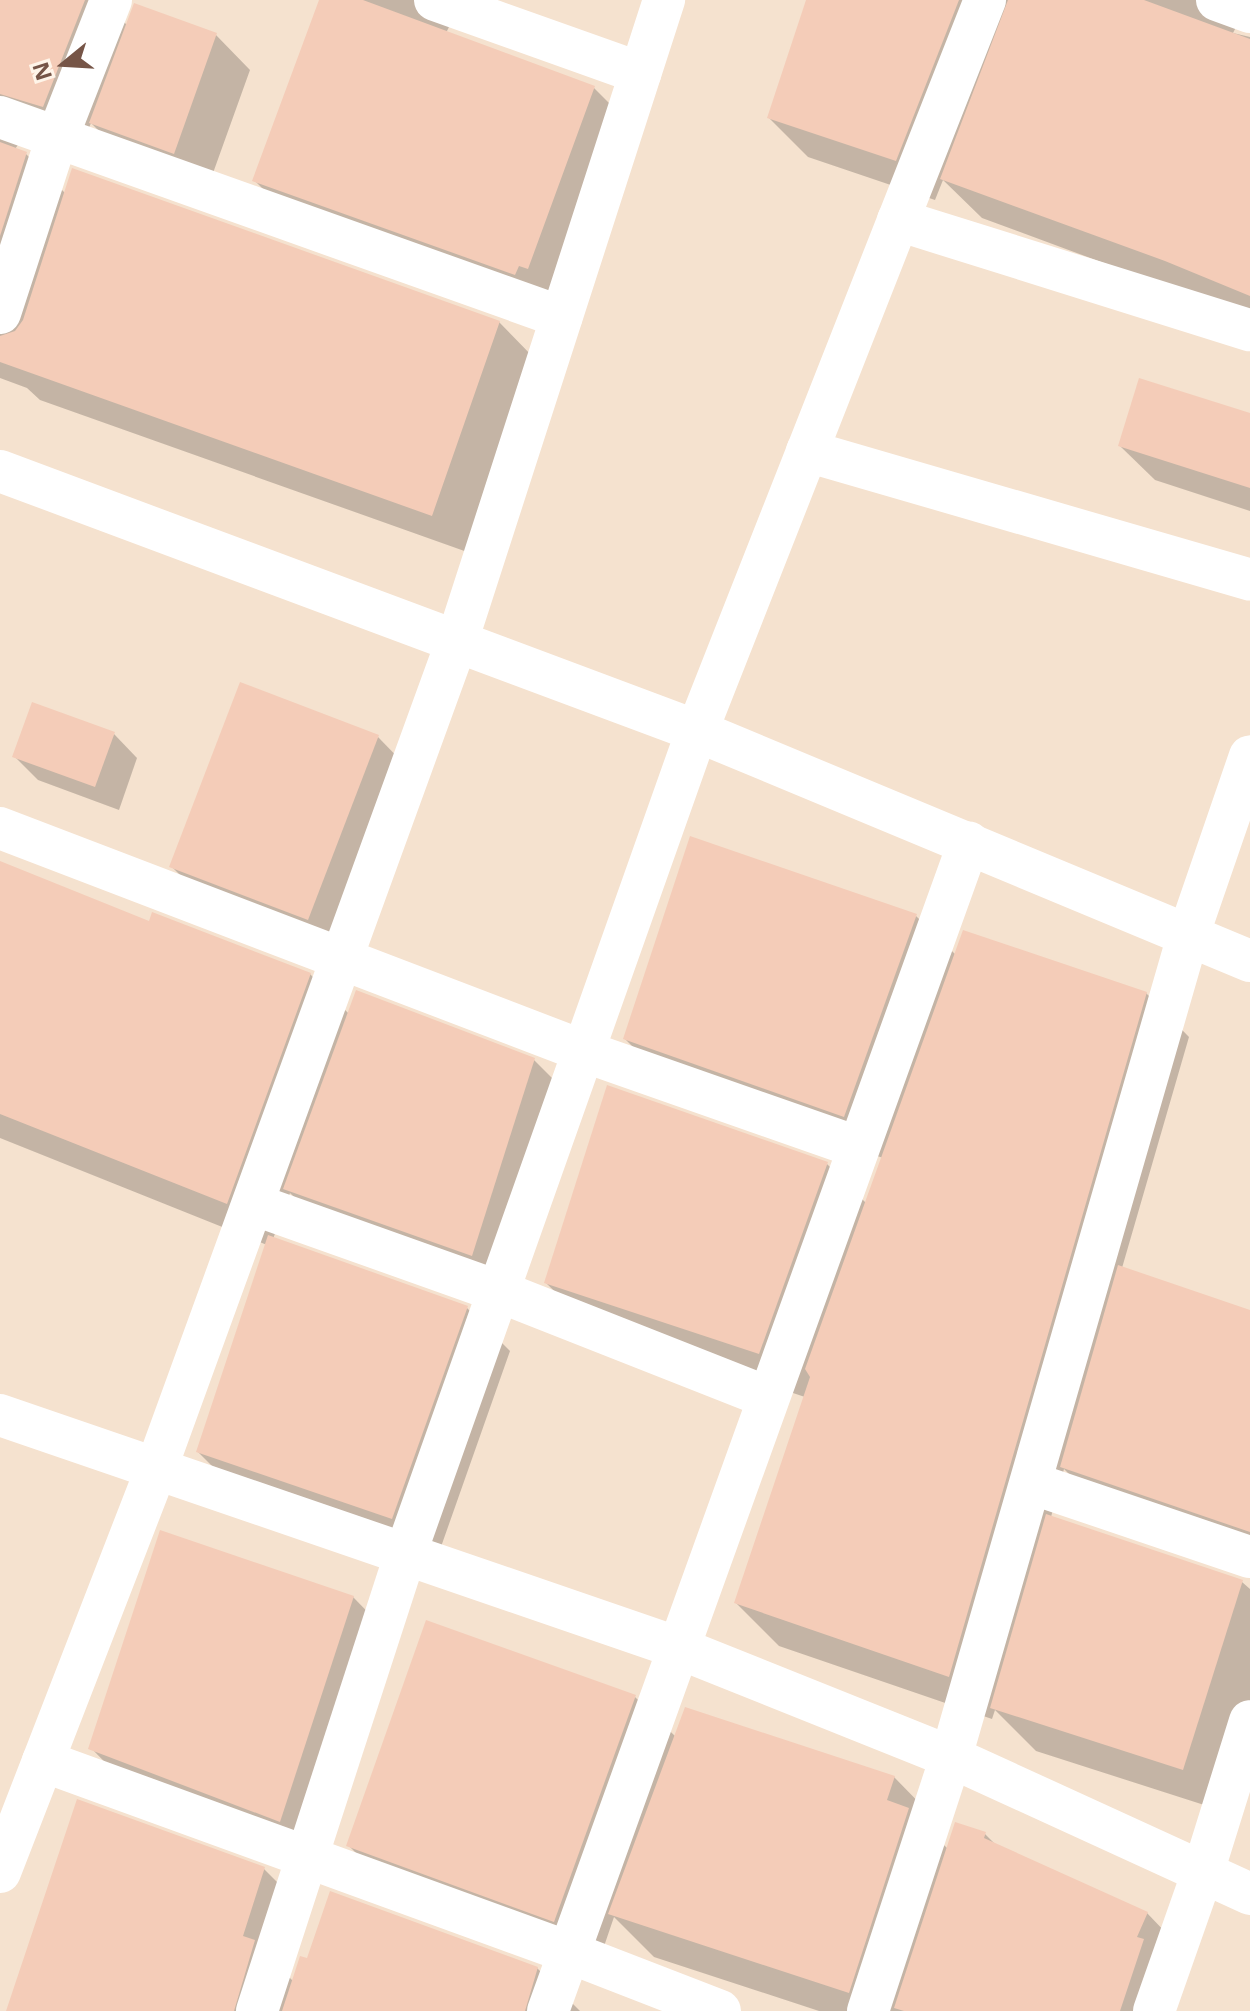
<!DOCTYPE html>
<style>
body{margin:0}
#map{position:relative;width:1250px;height:2011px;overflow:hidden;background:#fdf1e1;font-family:"Open Sans",sans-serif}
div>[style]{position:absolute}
.residential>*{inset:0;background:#f5e2cf}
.shadow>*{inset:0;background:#0003}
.building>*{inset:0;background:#f4ccb8}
.street>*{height:42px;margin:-21px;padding:0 21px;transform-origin:21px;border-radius:21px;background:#fff}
span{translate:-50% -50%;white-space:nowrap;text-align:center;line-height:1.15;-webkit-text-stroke:6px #fff5e9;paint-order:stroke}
.north{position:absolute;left:24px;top:24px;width:80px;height:80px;-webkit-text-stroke:6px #fff5e9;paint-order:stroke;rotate:252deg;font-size:22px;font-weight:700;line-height:32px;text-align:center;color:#765547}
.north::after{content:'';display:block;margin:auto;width:28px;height:36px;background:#765547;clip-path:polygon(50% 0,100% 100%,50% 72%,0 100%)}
</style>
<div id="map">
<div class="residential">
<div style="clip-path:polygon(0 0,1250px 0,1250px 2011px,0 2011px)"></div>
</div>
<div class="shadow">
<div style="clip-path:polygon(0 0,129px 0,122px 20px,128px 26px,216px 35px,250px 70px,208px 187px,125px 157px,91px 123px,82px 145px,23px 138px,15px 149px,26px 154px,66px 194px,499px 322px,537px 361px,470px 553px,40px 400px,27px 388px,0 378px)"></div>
<div style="clip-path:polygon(321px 0,471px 0,454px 17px,446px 33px,594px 88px,629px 123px,554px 299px,290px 216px,255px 181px)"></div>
<div style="clip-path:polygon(809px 0,1250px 0,1233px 33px,1250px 37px,1250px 317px,982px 218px,943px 180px,935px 200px,808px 157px,769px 118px)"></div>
<div style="clip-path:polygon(1250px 415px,1250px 511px,1155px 480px,1120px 446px)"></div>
<div style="clip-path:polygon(114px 734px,137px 758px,119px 810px,38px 780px,14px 756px)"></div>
<div style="clip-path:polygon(378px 737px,412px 772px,343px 953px,206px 901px,171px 866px)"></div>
<div style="clip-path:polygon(691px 839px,916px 916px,956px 955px,1146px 993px,1189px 1037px,1122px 1268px,1250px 1312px,1250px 1559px,1105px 1510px,1064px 1469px,1051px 1517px,1242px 1582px,1250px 1589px,1250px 1737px,1226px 1812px,1036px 1751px,995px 1710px,992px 1719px,779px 1646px,736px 1603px,805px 1397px,590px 1326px,546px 1283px,827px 1164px,866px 1203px,883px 1158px,668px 1082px,625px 1039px)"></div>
<div style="clip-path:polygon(0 863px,150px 923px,310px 974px,349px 1014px,534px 1060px,577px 1103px,515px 1298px,329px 1232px,290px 1193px,273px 1239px,467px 1308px,510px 1351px,436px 1561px,241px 1495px,198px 1452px,267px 1245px,0 1138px)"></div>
<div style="clip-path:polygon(353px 1597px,396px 1641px,323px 1864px,134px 1792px,91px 1748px)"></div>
<div style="clip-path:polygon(635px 1697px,676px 1737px,894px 1777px,937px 1821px,933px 1834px,948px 1849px,985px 1834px,998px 1847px,1147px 1913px,1169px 1936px,1149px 2011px,819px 2011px,654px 1957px,614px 1917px,598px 1964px,392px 1889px,348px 1845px)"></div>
<div style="clip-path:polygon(264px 1869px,307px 1912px,287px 1975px,294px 1982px,537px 1968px,580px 2011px,8px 2011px)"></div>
</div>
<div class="building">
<div style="clip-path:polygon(0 0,85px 0,43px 107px,0 94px)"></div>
<div style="clip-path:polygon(319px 0,363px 0,595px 86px,528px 269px,519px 266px,515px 275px,252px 181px)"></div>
<div style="clip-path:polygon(806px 0,959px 0,896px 161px,767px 118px)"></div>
<div style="clip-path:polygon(1008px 0,1144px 0,1250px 39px,1250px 296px,1165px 261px,940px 179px)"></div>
<div style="clip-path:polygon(134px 3px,217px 33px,174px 154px,89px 123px)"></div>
<div style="clip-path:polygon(0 142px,27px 152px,0 236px)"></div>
<div style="clip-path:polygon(72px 168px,500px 321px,432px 516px,0 362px,0 336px,15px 331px,23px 320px)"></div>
<div style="clip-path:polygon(1139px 378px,1250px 413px,1250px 488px,1118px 446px)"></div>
<div style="clip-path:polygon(240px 682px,379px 735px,308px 920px,169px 867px)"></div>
<div style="clip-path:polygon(32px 702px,115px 732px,95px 787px,12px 757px)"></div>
<div style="clip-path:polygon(690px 836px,917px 914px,844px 1117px,623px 1039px)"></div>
<div style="clip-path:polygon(0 861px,149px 921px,152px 912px,311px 973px,227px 1204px,0 1114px)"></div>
<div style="clip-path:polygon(963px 930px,1147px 992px,949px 1677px,734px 1603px,810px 1377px,805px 1369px)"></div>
<div style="clip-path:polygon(356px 990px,535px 1058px,472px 1256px,283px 1189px)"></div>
<div style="clip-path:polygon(607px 1085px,828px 1162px,759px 1354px,544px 1283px)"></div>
<div style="clip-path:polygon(268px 1235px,468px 1306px,392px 1519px,196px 1452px)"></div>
<div style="clip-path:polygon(1118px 1265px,1250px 1310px,1250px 1532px,1060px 1467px)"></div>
<div style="clip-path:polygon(1046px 1514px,1243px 1580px,1183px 1770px,990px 1708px)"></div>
<div style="clip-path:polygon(160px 1530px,354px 1596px,280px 1822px,88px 1749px)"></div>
<div style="clip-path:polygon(426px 1620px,636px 1695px,554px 1922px,346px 1846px)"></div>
<div style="clip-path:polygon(685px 1707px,895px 1776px,887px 1800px,909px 1808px,849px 1993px,608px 1914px)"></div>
<div style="clip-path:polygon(77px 1799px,265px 1867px,243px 1936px,255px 1940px,234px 2011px,6px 2011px)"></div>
<div style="clip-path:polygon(955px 1822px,986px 1832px,984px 1838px,1148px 1912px,1137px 1937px,1144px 1939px,1120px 2011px,904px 2011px,894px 2008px)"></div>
<div style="clip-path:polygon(330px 1891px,538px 1967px,525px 2011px,282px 2011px,300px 1956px,307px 1958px)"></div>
</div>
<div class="street">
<div style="left:435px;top:0;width:218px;rotate:19.6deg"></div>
<div style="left:1217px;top:0;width:35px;rotate:20deg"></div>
<div style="left:0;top:117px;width:596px;rotate:19.62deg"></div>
<div style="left:898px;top:220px;width:369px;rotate:17.4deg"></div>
<div style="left:0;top:313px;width:184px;rotate:-72deg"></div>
<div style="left:57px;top:138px;width:148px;rotate:-68.6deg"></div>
<div style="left:807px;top:451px;width:461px;rotate:16.2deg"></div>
<div style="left:0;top:471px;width:744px;rotate:20.46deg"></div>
<div style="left:697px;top:731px;width:599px;rotate:22.58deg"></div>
<div style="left:0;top:828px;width:624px;rotate:20.93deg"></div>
<div style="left:583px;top:1051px;width:290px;rotate:19.3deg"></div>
<div style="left:253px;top:1204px;width:260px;rotate:19.6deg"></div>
<div style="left:498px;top:1291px;width:289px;rotate:21.5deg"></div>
<div style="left:0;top:1415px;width:715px;rotate:18.94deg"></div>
<div style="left:676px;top:1647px;width:296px;rotate:21.8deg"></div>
<div style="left:951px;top:1757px;width:329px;rotate:24.6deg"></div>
<div style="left:1031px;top:1483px;width:231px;rotate:18.7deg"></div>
<div style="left:43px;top:1761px;width:559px;rotate:19.99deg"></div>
<div style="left:568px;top:1952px;width:163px;rotate:21.2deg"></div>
<div style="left:0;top:1872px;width:432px;rotate:-68.8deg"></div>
<div style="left:156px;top:1469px;width:881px;rotate:-70.02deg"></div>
<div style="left:457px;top:641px;width:674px;rotate:-72.1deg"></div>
<div style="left:257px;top:2011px;width:479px;rotate:-72deg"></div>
<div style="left:405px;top:1555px;width:874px;rotate:-70.49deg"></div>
<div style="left:697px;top:731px;width:786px;rotate:-68.5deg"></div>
<div style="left:548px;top:2011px;width:1242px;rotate:-70.19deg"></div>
<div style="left:868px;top:2011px;width:267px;rotate:-71.9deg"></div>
<div style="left:951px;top:1757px;width:855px;rotate:-73.9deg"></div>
<div style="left:1188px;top:936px;width:190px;rotate:-71deg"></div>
<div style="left:1154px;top:2011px;width:147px;rotate:-70.6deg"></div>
<div style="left:1203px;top:1872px;width:158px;rotate:-72.7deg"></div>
</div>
<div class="north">N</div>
</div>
